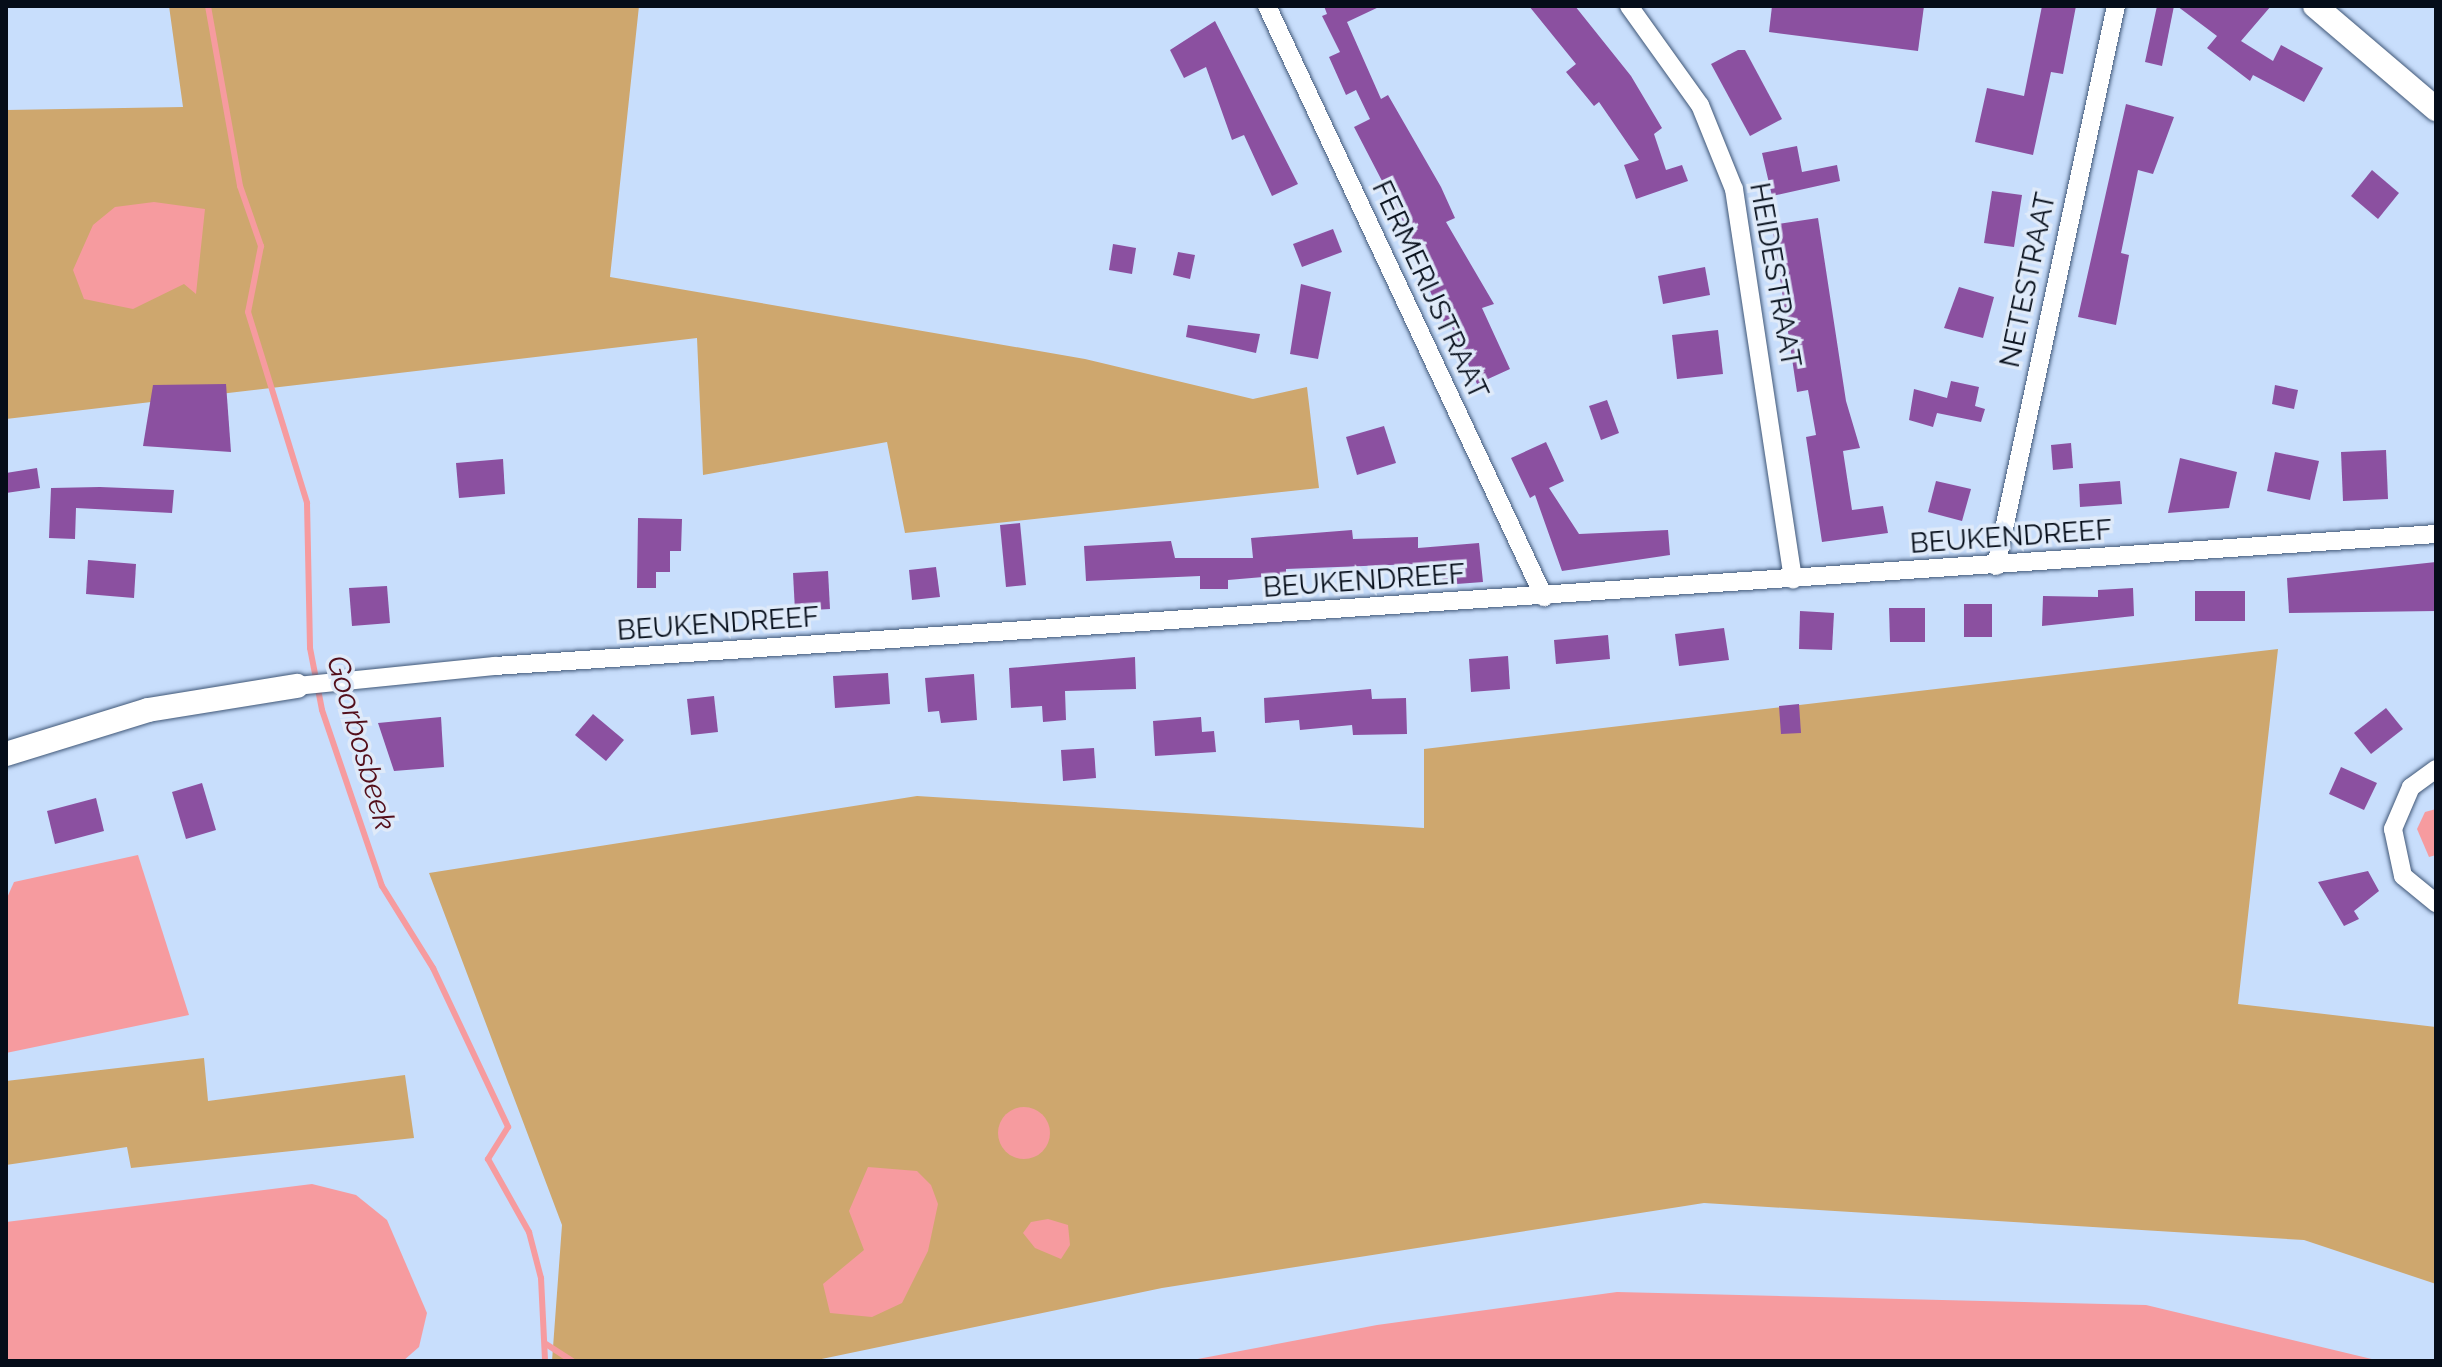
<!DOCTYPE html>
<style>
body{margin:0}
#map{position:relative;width:2442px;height:1367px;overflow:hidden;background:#c8defc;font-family:Raleway,sans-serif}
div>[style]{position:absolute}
.green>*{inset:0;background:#cea76e}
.water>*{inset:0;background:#f69b9f}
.round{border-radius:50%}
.stream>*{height:6px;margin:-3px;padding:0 3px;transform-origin:3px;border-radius:3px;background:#f69b9f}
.building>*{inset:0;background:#8b50a0}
.roads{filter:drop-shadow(0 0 2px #405777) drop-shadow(0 0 2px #405777)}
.street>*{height:18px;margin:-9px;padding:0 9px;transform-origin:9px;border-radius:9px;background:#fff}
.secondary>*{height:24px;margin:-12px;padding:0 12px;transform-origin:12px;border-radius:12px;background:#fff}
span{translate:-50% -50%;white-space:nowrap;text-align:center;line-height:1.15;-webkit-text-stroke:7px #dfeaf9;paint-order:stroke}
.street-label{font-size:28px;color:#050d19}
.water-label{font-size:30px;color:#530e1a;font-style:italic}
.frame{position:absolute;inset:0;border:8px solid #050d19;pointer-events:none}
</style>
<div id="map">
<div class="green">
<div style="clip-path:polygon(169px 6px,639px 6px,610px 277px,1085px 359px,1253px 399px,1307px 387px,1319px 488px,905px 533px,887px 442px,703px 475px,697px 338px,6px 419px,6px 110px,183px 107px)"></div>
<div style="clip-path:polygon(2278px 649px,2238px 1004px,2436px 1027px,2436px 1284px,2304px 1240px,1704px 1203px,1162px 1288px,812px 1361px,552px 1361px,562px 1225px,429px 873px,917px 796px,1424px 828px,1424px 749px)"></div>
<div style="clip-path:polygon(204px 1058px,208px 1101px,405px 1075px,414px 1138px,131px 1168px,127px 1147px,6px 1165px,6px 1081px)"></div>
</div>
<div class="water">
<div style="clip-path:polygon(154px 202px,205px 209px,196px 294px,184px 284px,133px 309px,84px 299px,73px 270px,93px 225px,115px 207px)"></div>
<div style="clip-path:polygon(2436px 809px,2436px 855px,2429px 857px,2417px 829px,2425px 812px)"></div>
<div style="clip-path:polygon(138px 855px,189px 1015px,6px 1053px,6px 900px,14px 882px)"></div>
<div class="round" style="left:998px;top:1107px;width:52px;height:52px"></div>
<div style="clip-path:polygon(868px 1167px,917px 1171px,931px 1185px,938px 1204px,928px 1251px,902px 1303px,872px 1317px,830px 1313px,823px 1284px,864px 1250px,849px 1211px)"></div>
<div style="clip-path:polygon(312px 1184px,356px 1195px,387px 1220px,427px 1313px,419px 1347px,403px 1361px,6px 1361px,6px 1222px)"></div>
<div style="clip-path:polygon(1048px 1219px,1068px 1225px,1070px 1245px,1061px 1259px,1035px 1248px,1023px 1233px,1031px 1222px)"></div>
<div style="clip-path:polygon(1617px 1292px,2146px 1305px,2380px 1361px,1187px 1361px,1377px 1325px)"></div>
</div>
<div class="stream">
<div style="left:208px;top:6px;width:183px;rotate:79.9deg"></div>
<div style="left:240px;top:186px;width:64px;rotate:70.7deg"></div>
<div style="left:261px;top:246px;width:67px;rotate:101.1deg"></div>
<div style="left:248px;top:312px;width:200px;rotate:72.8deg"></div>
<div style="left:307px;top:503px;width:145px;rotate:88.8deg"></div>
<div style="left:310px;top:648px;width:63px;rotate:79deg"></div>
<div style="left:322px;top:710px;width:186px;rotate:71.2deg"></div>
<div style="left:382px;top:886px;width:97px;rotate:58.1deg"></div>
<div style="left:433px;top:968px;width:176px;rotate:64.7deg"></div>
<div style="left:508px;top:1127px;width:38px;rotate:122deg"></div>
<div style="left:488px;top:1159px;width:84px;rotate:60.7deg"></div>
<div style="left:529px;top:1232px;width:48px;rotate:75.4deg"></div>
<div style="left:541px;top:1278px;width:83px;rotate:87.2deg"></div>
<div style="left:546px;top:1344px;width:31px;rotate:33deg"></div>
</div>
<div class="building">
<div style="clip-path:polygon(1324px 6px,1381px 6px,1347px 22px,1381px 99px,1388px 95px,1441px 187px,1455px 218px,1446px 222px,1494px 304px,1482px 308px,1510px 369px,1477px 384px,1450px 323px,1445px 325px,1427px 284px,1434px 281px,1354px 127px,1370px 119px,1356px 90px,1346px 95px,1329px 57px,1340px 52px,1322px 16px,1327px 14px)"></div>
<div style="clip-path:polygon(1529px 6px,1575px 6px,1631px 76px,1662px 128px,1654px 134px,1666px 170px,1682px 165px,1688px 181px,1636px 199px,1624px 165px,1639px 160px,1599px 102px,1594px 106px,1566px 72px,1576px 64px)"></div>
<div style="clip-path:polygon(1772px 6px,1924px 6px,1918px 51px,1769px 32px)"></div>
<div style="clip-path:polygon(2042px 6px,2076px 6px,2063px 74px,2051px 72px,2033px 155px,1975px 142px,1987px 88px,2024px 96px)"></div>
<div style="clip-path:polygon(2157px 6px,2174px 6px,2162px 66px,2145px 62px)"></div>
<div style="clip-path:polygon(2177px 6px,2271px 6px,2241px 41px,2273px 61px,2281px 45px,2323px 68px,2304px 102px,2253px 75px,2250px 81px,2207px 48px,2217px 36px)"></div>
<div style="clip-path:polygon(1215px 21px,1298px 184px,1272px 196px,1244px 135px,1232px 140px,1206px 67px,1184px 78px,1170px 50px)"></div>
<div style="clip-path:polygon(1738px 50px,1745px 50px,1782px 119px,1750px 136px,1711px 64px)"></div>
<div style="clip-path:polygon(2126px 104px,2174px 117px,2153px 174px,2138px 170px,2121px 253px,2129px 255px,2116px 325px,2078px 317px)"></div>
<div style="clip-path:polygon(1797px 146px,1802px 172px,1837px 165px,1840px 181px,1772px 196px,1762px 153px)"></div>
<div style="clip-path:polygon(2372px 170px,2399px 193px,2378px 219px,2351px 196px)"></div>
<div style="clip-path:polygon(1992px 191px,2022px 195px,2014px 247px,1984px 243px)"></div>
<div style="clip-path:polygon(1818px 218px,1846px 401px,1860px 448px,1843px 451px,1852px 510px,1883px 506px,1888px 533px,1822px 542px,1806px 437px,1816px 435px,1808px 390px,1797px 392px,1772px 225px)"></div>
<div style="clip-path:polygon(1333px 229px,1342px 252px,1302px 267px,1293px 244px)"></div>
<div style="clip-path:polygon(1113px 244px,1136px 248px,1132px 274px,1109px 270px)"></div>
<div style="clip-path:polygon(1178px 252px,1195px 255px,1190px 279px,1173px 275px)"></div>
<div style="clip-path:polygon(1705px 267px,1710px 295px,1663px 304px,1658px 276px)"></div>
<div style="clip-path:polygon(1301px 284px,1331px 292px,1318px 359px,1290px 354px)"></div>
<div style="clip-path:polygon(1959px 287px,1994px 297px,1983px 338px,1944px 328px)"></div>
<div style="clip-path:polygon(1188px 325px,1260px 334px,1256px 353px,1186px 337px)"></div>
<div style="clip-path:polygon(1718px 330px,1723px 374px,1677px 379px,1672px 335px)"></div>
<div style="clip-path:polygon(1951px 381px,1979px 387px,1975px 406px,1985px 409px,1981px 422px,1937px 413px,1933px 427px,1909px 420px,1914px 389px,1947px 398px)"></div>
<div style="clip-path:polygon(226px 384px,231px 452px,143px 446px,153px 385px)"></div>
<div style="clip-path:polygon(2275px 385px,2298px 390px,2294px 409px,2272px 404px)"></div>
<div style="clip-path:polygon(1607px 400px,1619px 433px,1601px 440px,1589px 406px)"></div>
<div style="clip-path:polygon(1384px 426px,1396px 463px,1357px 475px,1346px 437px)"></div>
<div style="clip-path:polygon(1546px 442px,1564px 481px,1549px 488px,1579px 534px,1668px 530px,1670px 555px,1562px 571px,1535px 495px,1530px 498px,1511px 458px)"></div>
<div style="clip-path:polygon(2071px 443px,2073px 468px,2053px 470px,2051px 445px)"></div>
<div style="clip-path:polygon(2386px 450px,2388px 499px,2343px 501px,2341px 452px)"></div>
<div style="clip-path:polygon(2275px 452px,2319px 461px,2310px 500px,2267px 491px)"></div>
<div style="clip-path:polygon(2180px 458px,2237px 472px,2229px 508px,2168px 513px)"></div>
<div style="clip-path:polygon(503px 459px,505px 494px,459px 498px,456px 463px)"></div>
<div style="clip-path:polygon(37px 468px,40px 488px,6px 493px,6px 473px)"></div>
<div style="clip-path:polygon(1936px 481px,1971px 489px,1962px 521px,1928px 512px)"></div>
<div style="clip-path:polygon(2120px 481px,2122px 504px,2080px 507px,2079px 484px)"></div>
<div style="clip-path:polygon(100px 487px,174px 490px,172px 513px,76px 508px,75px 539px,49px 538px,51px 488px)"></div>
<div style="clip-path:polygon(638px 518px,682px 519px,681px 551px,670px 551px,670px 572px,656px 572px,656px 588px,637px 588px)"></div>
<div style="clip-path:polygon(1020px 523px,1026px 585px,1006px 587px,1000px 525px)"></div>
<div style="clip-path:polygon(1352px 530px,1353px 539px,1418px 537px,1418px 548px,1479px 543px,1483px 582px,1443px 585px,1441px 563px,1286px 569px,1286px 575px,1228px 580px,1228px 589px,1200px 589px,1200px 576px,1086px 581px,1084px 546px,1171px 541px,1175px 558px,1253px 558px,1251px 538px)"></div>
<div style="clip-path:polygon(88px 560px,136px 564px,134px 598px,86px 594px)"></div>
<div style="clip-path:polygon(2436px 562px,2436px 611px,2289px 613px,2287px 578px)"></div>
<div style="clip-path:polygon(936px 567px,940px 597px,912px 600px,909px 570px)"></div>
<div style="clip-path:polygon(828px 571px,830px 609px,795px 611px,793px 573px)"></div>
<div style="clip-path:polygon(387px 586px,390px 623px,352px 626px,349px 588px)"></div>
<div style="clip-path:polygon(2133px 588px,2134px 616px,2042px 626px,2043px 596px,2098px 597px,2098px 590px)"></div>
<div style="clip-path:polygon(2195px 591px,2245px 591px,2245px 621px,2195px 621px)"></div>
<div style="clip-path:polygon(1964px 604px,1992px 604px,1992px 637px,1964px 637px)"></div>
<div style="clip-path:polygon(1889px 608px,1925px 608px,1925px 642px,1890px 642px)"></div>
<div style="clip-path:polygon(1800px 611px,1834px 613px,1832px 650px,1799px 649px)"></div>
<div style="clip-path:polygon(1724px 628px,1729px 660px,1679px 666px,1675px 634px)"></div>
<div style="clip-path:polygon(1608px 635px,1610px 659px,1556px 664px,1554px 640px)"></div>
<div style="clip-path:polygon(1508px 656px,1510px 689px,1471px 692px,1469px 659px)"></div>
<div style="clip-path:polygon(1135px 657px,1136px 689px,1065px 691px,1066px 720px,1043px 722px,1042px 706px,1011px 708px,1009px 668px)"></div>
<div style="clip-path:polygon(888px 673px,890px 704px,835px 708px,833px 676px)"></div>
<div style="clip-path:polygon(974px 674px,977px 720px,941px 723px,939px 711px,928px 712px,925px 678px)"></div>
<div style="clip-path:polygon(1371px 689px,1372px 699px,1406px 698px,1407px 734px,1353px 735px,1352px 725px,1300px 730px,1299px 720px,1265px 723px,1264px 698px)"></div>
<div style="clip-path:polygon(714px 696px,718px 732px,691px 735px,687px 699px)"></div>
<div style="clip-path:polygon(1799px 704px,1801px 733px,1781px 734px,1779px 706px)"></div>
<div style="clip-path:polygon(2386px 708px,2403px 729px,2371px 754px,2354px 733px)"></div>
<div style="clip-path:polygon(593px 714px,624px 740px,606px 761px,575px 735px)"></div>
<div style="clip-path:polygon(441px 717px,444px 767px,394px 771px,378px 723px)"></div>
<div style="clip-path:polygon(1201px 717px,1202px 732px,1214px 731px,1216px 752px,1155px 756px,1153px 721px)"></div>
<div style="clip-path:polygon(1094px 748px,1096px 778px,1063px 781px,1061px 750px)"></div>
<div style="clip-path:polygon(2341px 767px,2377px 783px,2364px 810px,2329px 794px)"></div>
<div style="clip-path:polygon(202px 783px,216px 830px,186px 839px,172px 792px)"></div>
<div style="clip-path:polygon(96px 798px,104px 831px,55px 844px,47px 811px)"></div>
<div style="clip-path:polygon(2368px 871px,2379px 891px,2354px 911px,2359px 919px,2344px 926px,2318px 882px)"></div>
</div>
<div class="roads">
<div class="street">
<div style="left:1267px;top:6px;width:653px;rotate:64.89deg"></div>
<div style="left:1629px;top:6px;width:122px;rotate:54.4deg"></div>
<div style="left:1700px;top:105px;width:91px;rotate:68deg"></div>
<div style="left:1734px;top:189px;width:395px;rotate:81.4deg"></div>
<div style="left:1996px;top:566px;width:573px;rotate:-77.91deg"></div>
<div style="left:297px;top:686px;width:199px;rotate:-5.8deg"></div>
<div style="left:495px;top:666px;width:1945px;rotate:-3.89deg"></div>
<div style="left:2436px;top:769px;width:31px;rotate:144deg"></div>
<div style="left:2411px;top:787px;width:46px;rotate:113.2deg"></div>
<div style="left:2393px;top:829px;width:48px;rotate:78deg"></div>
<div style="left:2403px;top:876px;width:43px;rotate:39.3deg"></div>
</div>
<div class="secondary">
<div style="left:2315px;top:6px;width:159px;rotate:40.4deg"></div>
<div style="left:6px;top:754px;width:149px;rotate:-17.2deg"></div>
<div style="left:148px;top:710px;width:151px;rotate:-9.2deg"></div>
</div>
</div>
<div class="street-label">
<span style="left:1775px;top:275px;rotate:80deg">HEIDESTRAAT</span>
<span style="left:2028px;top:280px;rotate:-78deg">NETESTRAAT</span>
<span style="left:1430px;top:290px;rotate:65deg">FERMERIJSTRAAT</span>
<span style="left:2011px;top:537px;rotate:-4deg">BEUKENDREEF</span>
<span style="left:1364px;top:581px;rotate:-4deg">BEUKENDREEF</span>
<span style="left:718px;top:624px;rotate:-4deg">BEUKENDREEF</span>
</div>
<div class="water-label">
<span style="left:361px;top:743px;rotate:74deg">Goorbosbeek</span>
</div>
<div class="frame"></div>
</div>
